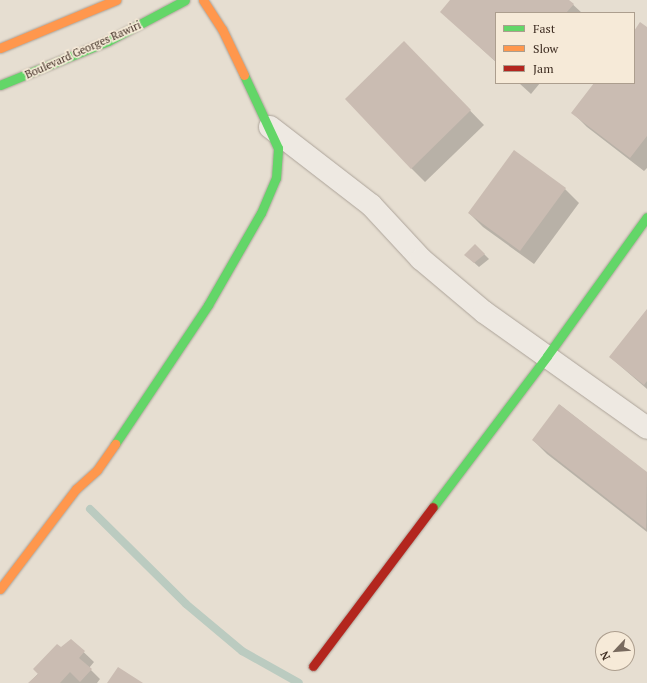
<!DOCTYPE html>
<style>
body{margin:0}
#map{position:relative;width:647px;height:683px;overflow:hidden;background:#e6ded1;font-family:"PT Serif",serif}
div>[style]{position:absolute}
.shadow>*{inset:0;background:#0003}
.stream>*{height:8px;margin:-4px;padding:0 4px;transform-origin:4px;border-radius:4px;background:#bbcbc0}
.building>*{inset:0;background:#cabcb2}
.roads{filter:drop-shadow(0 0 1px #aca399) drop-shadow(0 0 1px #aca399)}
.street>*{height:22px;margin:-11px;padding:0 11px;transform-origin:11px;border-radius:11px;background:#eee9e2}
.fast>*{height:9px;margin:-4.5px;padding:0 4.5px;transform-origin:4.5px;border-radius:4.5px;background:#63d668}
.slow>*{height:9px;margin:-4.5px;padding:0 4.5px;transform-origin:4.5px;border-radius:4.5px;background:#ff974d}
.jam>*{height:9px;margin:-4.5px;padding:0 4.5px;transform-origin:4.5px;border-radius:4.5px;background:#b3261e}
span{translate:-50% -50%;white-space:nowrap;text-align:center;line-height:1.15;-webkit-text-stroke:3.5px #f6ead8;paint-order:stroke}
.street-label{font-size:11px;color:#3c2b20}
.legend{position:absolute;left:495px;top:12px;width:140px;height:72px;box-sizing:border-box;background:#f6ead8;border:1px solid #ac9e8e;margin:0;padding:5px 7px;list-style:none;font-size:12px;color:#3c2b20}
.legend li{display:flex;align-items:center;gap:8px;height:20px}
.legend b{width:20px;border:1px solid #ac9e8e}
.north{position:absolute;left:595px;top:631px;width:40px;height:40px;box-sizing:border-box;background:#f6ead8;border:1px solid #ac9e8e;border-radius:50%;rotate:244deg;font-size:11px;font-weight:700;line-height:16px;text-align:center;color:#3c2b20}
.north::after{content:'';display:block;margin:auto;width:14px;height:18px;background:#786a5e;clip-path:polygon(50% 0,100% 100%,50% 72%,0 100%)}
</style>
<div id="map">
<div class="shadow">
<div style="clip-path:polygon(452px 0,568px 0,582px 13px,496px 13px,496px 62px,442px 12px)"></div>
<div style="clip-path:polygon(647px 29px,647px 168px,644px 171px,587px 127px,573px 113px,595px 83px,634px 83px,634px 32px)"></div>
<div style="clip-path:polygon(418px 57px,484px 125px,425px 182px,411px 168px)"></div>
<div style="clip-path:polygon(519px 83px,540px 83px,531px 94px)"></div>
<div style="clip-path:polygon(565px 189px,579px 203px,534px 264px,483px 227px,469px 213px)"></div>
<div style="clip-path:polygon(475px 245px,489px 259px,479px 267px,470px 259px)"></div>
<div style="clip-path:polygon(647px 310px,647px 389px,610px 357px)"></div>
<div style="clip-path:polygon(560px 405px,647px 473px,647px 532px,547px 454px,533px 440px)"></div>
<div style="clip-path:polygon(71px 640px,94px 662px,89px 668px,100px 679px,97px 683px,29px 683px)"></div>
</div>
<div class="stream">
<div style="left:90px;top:509px;width:135px;rotate:44.7deg"></div>
<div style="left:186px;top:604px;width:73px;rotate:40deg"></div>
<div style="left:242px;top:651px;width:65px;rotate:29.3deg"></div>
</div>
<div class="building">
<div style="clip-path:polygon(450px 0,569px 0,574px 4px,566px 13px,496px 13px,496px 62px,440px 12px)"></div>
<div style="clip-path:polygon(640px 22px,647px 27px,647px 136px,630px 158px,571px 113px,594px 83px,634px 83px,634px 31px)"></div>
<div style="clip-path:polygon(404px 41px,471px 110px,411px 169px,345px 99px)"></div>
<div style="clip-path:polygon(514px 150px,566px 188px,520px 251px,468px 213px)"></div>
<div style="clip-path:polygon(475px 244px,485px 254px,474px 263px,464px 255px)"></div>
<div style="clip-path:polygon(647px 309px,647px 381px,644px 385px,609px 357px)"></div>
<div style="clip-path:polygon(559px 404px,647px 472px,646px 529px,532px 440px)"></div>
<div style="clip-path:polygon(71px 639px,85px 651px,79px 658px,92px 669px,80px 682px,70px 672px,60px 683px,28px 683px,38px 674px,33px 669px,57px 644px,61px 647px)"></div>
<div style="clip-path:polygon(118px 667px,143px 683px,107px 683px)"></div>
</div>
<div class="roads">
<div class="street">
<div style="left:270px;top:127px;width:128px;rotate:37.7deg"></div>
<div style="left:371px;top:205px;width:74px;rotate:47.2deg"></div>
<div style="left:421px;top:259px;width:82px;rotate:40.1deg"></div>
<div style="left:484px;top:312px;width:200px;rotate:35.4deg"></div>
</div>
<div class="fast">
<div style="left:0;top:85px;width:117px;rotate:-22.2deg"></div>
<div style="left:108px;top:41px;width:87px;rotate:-28deg"></div>
<div style="left:115px;top:444px;width:167px;rotate:-56.2deg"></div>
<div style="left:208px;top:305px;width:106px;rotate:-60.1deg"></div>
<div style="left:261px;top:213px;width:38px;rotate:-67deg"></div>
<div style="left:276px;top:178px;width:30px;rotate:-86deg"></div>
<div style="left:278px;top:148px;width:81px;rotate:-115deg"></div>
<div style="left:433px;top:507px;width:189px;rotate:-52.9deg"></div>
<div style="left:547px;top:356px;width:171px;rotate:-54.3deg"></div>
</div>
<div class="slow">
<div style="left:203px;top:0;width:35px;rotate:57deg"></div>
<div style="left:222px;top:29px;width:51px;rotate:64.4deg"></div>
<div style="left:0;top:48px;width:126px;rotate:-22.5deg"></div>
<div style="left:0;top:589px;width:126px;rotate:-52.8deg"></div>
<div style="left:76px;top:489px;width:28px;rotate:-42deg"></div>
<div style="left:97px;top:470px;width:32px;rotate:-55deg"></div>
</div>
<div class="jam">
<div style="left:313px;top:666px;width:199px;rotate:-53deg"></div>
</div>
</div>
<div class="street-label">
<span style="left:83px;top:50px;rotate:-24deg">Boulevard Georges Rawiri</span>
</div>
<ul class="legend">
<li><b style="height:5px;background:#63d668"></b>Fast</li>
<li><b style="height:5px;background:#ff974d"></b>Slow</li>
<li><b style="height:5px;background:#b3261e"></b>Jam</li>
</ul>
<div class="north">N</div>
</div>
